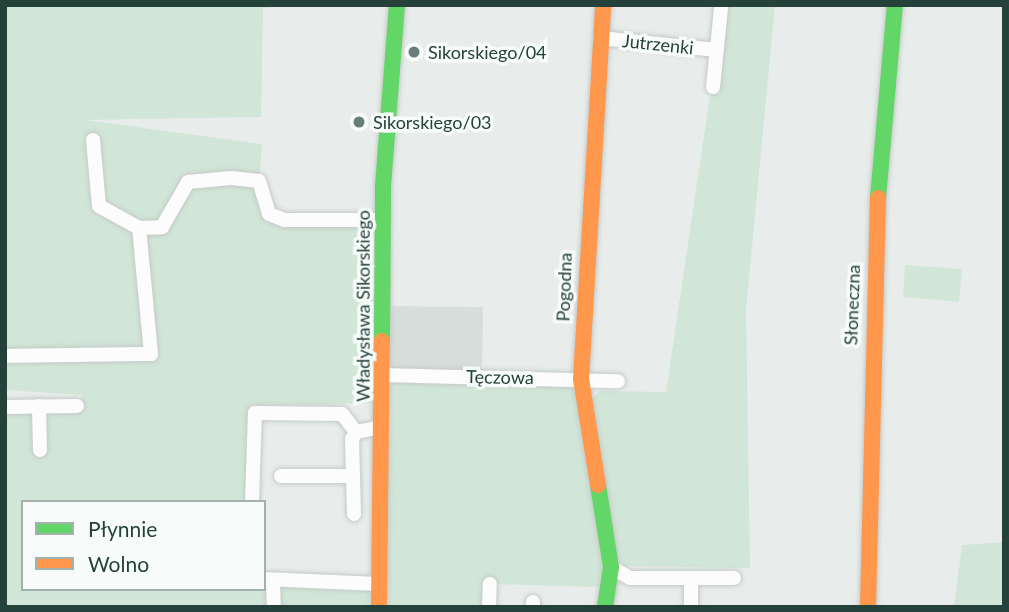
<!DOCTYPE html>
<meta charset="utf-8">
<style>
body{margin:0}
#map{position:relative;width:1009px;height:612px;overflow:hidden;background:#e8edeb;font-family:Lato,sans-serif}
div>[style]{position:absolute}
.built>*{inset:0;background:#d6dedb}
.green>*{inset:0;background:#d1e6d8}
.roads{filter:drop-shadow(0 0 2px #c5cac8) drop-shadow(0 0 2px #c5cac8)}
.street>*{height:14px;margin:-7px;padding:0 7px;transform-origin:7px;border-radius:7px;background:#fcfcfc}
.fast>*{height:16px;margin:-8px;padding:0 8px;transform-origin:8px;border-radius:8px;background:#63d668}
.slow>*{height:16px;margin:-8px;padding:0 8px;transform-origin:8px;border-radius:8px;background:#ff974d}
.dots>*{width:19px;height:19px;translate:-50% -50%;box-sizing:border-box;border:4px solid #f7fbf9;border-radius:50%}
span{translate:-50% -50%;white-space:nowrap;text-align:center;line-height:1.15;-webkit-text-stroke:7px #f7fbf9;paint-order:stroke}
.street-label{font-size:18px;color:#24423a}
.poi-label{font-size:18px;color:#24423a}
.left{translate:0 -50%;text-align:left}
.frame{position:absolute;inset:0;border:7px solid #24423a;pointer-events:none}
.legend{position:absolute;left:21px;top:500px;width:245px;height:91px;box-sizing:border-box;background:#f7fbf9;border:2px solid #a3b1ad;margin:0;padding:9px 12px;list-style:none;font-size:21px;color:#24423a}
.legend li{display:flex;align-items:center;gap:14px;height:35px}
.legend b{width:35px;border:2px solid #a3b1ad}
</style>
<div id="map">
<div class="built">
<div style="clip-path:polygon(382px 306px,483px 307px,482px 377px,381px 375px)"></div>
</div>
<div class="green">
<div style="clip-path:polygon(5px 5px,281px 5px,263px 9px,261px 117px,85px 120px,262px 144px,259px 181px,269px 214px,373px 220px,372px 403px,248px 406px,268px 411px,262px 411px,252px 502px,23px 502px,23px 589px,264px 589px,264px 579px,369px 584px,369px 607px,5px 607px,5px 407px,77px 406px,83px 395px,5px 390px)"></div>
<div style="clip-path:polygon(727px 5px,775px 5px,746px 310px,750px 568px,627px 566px,617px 558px,592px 398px,600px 391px,666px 392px,710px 95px,720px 94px)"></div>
<div style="clip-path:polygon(905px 265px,962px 269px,959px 302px,903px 297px)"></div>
<div style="clip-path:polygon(381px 375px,581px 379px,604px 587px,491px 584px,489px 607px,379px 607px)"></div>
<div style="clip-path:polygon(1004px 542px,1004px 607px,954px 607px,962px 545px)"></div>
</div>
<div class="roads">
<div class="street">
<div style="left:600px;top:38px;width:117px;rotate:5.9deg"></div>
<div style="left:713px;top:87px;width:79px;rotate:-84.2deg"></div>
<div style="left:93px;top:140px;width:66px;rotate:84.8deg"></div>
<div style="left:99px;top:206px;width:46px;rotate:28.8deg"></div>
<div style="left:139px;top:228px;width:23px;rotate:-2deg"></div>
<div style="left:162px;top:227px;width:52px;rotate:-60deg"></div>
<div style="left:188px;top:182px;width:43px;rotate:-5.3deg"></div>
<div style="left:231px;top:178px;width:28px;rotate:6deg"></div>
<div style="left:259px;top:181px;width:34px;rotate:73deg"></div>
<div style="left:269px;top:214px;width:17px;rotate:21deg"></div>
<div style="left:285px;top:220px;width:98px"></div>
<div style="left:5px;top:356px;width:146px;rotate:-0.8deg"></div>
<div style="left:151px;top:354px;width:127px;rotate:-95.4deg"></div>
<div style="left:381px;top:375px;width:237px;rotate:1.5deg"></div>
<div style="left:39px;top:406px;width:44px;rotate:88.7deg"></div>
<div style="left:5px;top:407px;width:72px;rotate:-0.8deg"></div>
<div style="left:281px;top:476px;width:71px"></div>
<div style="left:252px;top:502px;width:89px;rotate:-88.1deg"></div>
<div style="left:255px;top:413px;width:87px;rotate:0.7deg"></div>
<div style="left:342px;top:414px;width:23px;rotate:52deg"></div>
<div style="left:354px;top:514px;width:75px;rotate:-91.5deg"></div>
<div style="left:352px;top:439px;width:8px;rotate:-60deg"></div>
<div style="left:356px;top:432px;width:25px;rotate:-11deg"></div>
<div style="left:611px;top:567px;width:22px;rotate:30deg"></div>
<div style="left:630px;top:578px;width:104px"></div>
<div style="left:691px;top:578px;width:29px;rotate:90deg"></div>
<div style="left:264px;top:579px;width:115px;rotate:2.5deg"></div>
<div style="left:273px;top:582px;width:25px;rotate:88deg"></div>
<div style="left:533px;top:602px;width:5px;rotate:90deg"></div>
<div style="left:489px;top:607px;width:23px;rotate:-88deg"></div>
</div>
<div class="fast">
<div style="left:878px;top:198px;width:194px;rotate:-85deg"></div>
<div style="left:382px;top:341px;width:155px;rotate:-89.6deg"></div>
<div style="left:383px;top:186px;width:182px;rotate:-85.6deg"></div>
<div style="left:598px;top:485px;width:83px;rotate:81deg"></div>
<div style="left:611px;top:567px;width:40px;rotate:98.5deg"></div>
</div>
<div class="slow">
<div style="left:598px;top:485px;width:107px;rotate:-99.1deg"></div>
<div style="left:581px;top:379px;width:375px;rotate:-86.6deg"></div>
<div style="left:379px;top:607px;width:266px;rotate:-89.4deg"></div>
<div style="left:868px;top:607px;width:409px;rotate:-88.6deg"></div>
</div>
</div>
<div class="dots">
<div style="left:414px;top:52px;background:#697e78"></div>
<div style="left:359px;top:122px;background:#697e78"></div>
</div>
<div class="street-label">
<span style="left:658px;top:44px;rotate:6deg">Jutrzenki</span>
<span style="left:564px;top:287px;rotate:-88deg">Pogodna</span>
<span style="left:852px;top:305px;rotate:-88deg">Słoneczna</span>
<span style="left:363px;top:306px;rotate:-90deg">Władysława Sikorskiego</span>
<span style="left:500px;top:377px;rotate:1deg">Tęczowa</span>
</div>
<div class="poi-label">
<span class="left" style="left:428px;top:52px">Sikorskiego/04</span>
<span class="left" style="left:373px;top:122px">Sikorskiego/03</span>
</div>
<div class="frame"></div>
<ul class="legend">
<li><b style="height:9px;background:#63d668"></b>Płynnie</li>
<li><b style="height:9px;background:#ff974d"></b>Wolno</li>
</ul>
</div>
